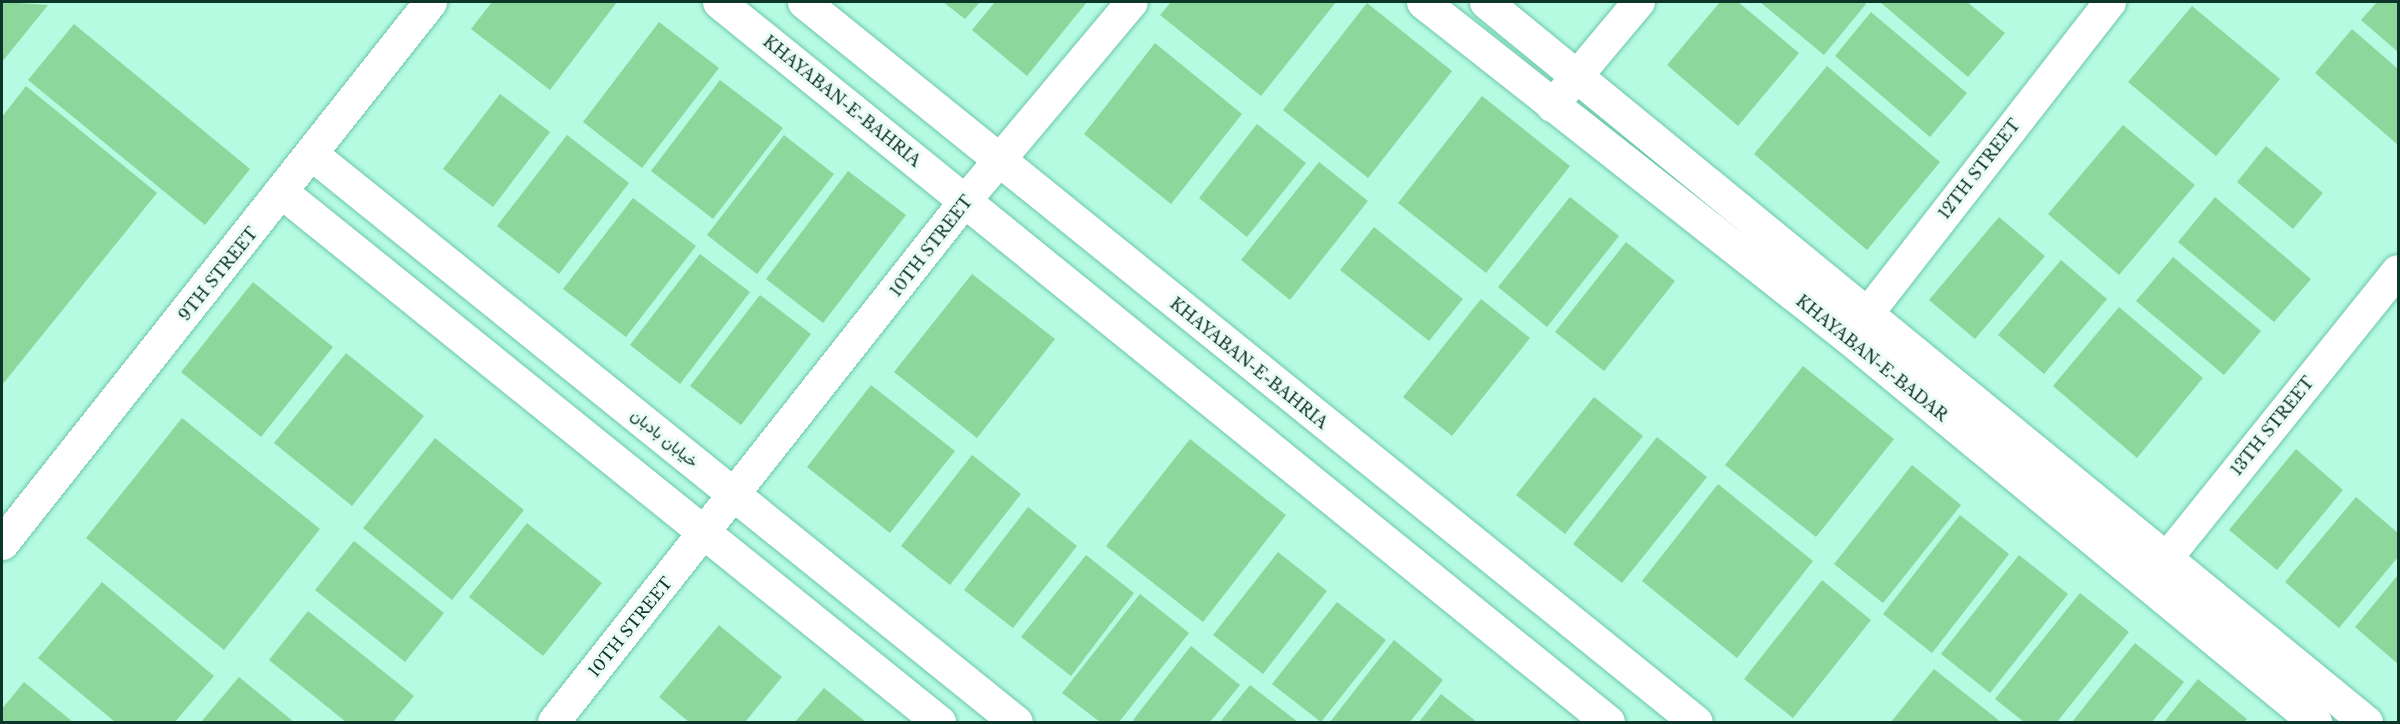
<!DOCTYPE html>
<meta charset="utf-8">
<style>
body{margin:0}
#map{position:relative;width:2400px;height:724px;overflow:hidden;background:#b5fbe2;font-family:"Libre Baskerville",Vazirmatn,serif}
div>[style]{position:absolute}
.building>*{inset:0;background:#8bd79c}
.roads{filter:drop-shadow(0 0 2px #6dc7aa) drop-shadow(0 0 2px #6dc7aa)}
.minor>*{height:32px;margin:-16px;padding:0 16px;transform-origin:16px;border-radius:16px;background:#fff}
.tertiary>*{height:33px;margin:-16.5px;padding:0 16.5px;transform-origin:16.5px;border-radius:16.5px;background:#fff}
.secondary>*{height:33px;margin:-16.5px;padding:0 16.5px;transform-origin:16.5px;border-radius:16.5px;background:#fff}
span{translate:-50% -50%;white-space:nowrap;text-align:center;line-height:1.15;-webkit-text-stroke:6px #ebfbf5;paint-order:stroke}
.street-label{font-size:16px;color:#0e352a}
.frame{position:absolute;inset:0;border:3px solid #0e352a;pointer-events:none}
</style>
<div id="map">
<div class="building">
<div style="clip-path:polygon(2px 2px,48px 5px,2px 62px)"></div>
<div style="clip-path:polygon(492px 2px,617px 2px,550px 90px,471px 29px)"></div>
<div style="clip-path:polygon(943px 2px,980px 2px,965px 19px)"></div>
<div style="clip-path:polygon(995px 2px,1087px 2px,1027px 76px,972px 30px)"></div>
<div style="clip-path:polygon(1171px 2px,1336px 2px,1261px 96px,1160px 15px)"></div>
<div style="clip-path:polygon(1720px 2px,1738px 2px,1799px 53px,1738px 126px,1667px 65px)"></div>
<div style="clip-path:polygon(1760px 2px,1863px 2px,1866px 4px,1824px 55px)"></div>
<div style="clip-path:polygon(1880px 2px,1967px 2px,2005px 33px,1968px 77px)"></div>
<div style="clip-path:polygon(2377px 2px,2398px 2px,2398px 52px,2361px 20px)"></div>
<div style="clip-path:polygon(1367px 3px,1452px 71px,1368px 178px,1283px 110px)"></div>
<div style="clip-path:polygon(2192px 6px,2280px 79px,2216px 156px,2128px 82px)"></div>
<div style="clip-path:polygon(1871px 12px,1967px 93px,1930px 137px,1835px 56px)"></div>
<div style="clip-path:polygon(659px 22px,719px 68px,642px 168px,583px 122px)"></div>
<div style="clip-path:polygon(74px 24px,250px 169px,205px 225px,28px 80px)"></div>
<div style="clip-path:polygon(2352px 29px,2398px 69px,2398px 145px,2315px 73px)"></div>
<div style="clip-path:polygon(1155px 43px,1242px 114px,1171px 204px,1084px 134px)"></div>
<div style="clip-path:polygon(1827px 66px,1940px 162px,1867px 250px,1754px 154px)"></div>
<div style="clip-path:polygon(720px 80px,783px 128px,713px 219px,651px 171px)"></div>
<div style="clip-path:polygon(26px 86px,157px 193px,2px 385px,2px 117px)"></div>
<div style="clip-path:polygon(500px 94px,550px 132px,493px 207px,443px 169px)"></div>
<div style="clip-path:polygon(1482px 96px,1570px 166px,1486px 273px,1398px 203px)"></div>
<div style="clip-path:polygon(1257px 124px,1306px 163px,1247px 237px,1199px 198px)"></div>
<div style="clip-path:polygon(2123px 125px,2195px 185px,2119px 275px,2048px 214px)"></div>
<div style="clip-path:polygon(567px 135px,629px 183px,559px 274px,497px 226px)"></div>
<div style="clip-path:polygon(784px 135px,834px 174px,757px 274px,707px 235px)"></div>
<div style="clip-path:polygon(2266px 146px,2323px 193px,2293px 229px,2237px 182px)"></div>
<div style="clip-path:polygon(1319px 162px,1368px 201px,1290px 300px,1241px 260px)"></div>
<div style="clip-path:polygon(848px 171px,906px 215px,823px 323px,766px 279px)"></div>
<div style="clip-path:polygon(1570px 197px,1619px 236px,1547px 327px,1498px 287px)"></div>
<div style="clip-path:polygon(2215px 197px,2311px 279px,2274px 322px,2178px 242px)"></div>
<div style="clip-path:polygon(633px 198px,696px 246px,626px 337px,563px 289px)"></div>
<div style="clip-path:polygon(1999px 217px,2045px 256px,1975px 339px,1929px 300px)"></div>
<div style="clip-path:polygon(1374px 227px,1463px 299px,1429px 341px,1340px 270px)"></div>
<div style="clip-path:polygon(1626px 242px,1675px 281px,1604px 371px,1555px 332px)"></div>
<div style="clip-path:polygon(700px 254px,750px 292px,680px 384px,630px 345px)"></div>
<div style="clip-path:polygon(2173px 257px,2261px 331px,2224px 375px,2136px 301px)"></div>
<div style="clip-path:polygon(2061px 260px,2107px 299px,2044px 374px,1998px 335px)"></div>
<div style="clip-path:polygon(972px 274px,1055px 339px,977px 438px,894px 372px)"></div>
<div style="clip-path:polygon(253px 282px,333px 347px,261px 437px,181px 372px)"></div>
<div style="clip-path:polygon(760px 295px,811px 334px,741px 425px,690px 386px)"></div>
<div style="clip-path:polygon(1481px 299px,1530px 338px,1452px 436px,1403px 397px)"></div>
<div style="clip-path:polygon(2119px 307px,2203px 378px,2137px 458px,2053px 386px)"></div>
<div style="clip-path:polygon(346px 353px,424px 416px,352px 506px,274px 443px)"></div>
<div style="clip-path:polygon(1803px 366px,1894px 439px,1816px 537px,1725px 465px)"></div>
<div style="clip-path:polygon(871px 385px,955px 451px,890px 533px,807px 467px)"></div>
<div style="clip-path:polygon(1594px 397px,1643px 436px,1565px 534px,1516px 495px)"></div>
<div style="clip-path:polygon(182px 418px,320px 529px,224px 650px,86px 538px)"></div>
<div style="clip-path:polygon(1657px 437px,1707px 477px,1622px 583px,1573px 544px)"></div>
<div style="clip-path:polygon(435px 438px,524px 510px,452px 600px,363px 528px)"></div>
<div style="clip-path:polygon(1190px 439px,1286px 515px,1203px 622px,1106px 546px)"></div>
<div style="clip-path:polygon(2296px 449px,2343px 490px,2277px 570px,2229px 530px)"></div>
<div style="clip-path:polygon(972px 455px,1021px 494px,950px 585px,901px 546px)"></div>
<div style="clip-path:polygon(1912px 465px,1961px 505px,1883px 603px,1834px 564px)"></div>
<div style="clip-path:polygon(1718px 484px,1813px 561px,1737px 658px,1642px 581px)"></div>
<div style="clip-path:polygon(2356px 497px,2398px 533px,2398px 557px,2339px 628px,2285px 582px)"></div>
<div style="clip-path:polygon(1028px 507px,1077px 546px,1013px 628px,964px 590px)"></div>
<div style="clip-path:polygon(1960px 515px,2009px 554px,1932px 653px,1883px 614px)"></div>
<div style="clip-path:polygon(527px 523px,602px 583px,543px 656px,469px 597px)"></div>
<div style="clip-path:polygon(354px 541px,444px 613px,405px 662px,315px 590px)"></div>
<div style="clip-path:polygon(1278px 552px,1327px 591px,1263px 674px,1213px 635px)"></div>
<div style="clip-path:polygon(1086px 555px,1134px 593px,1071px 676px,1021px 637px)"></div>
<div style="clip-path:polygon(2019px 555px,2068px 594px,1990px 693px,1941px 654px)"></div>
<div style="clip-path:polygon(2398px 575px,2398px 664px,2355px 627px)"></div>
<div style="clip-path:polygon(1822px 580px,1871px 620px,1793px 718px,1744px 679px)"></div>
<div style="clip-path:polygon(102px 582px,214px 676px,175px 722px,115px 722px,38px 658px)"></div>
<div style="clip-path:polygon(2080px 593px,2129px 632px,2057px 722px,2024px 722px,1995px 699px)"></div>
<div style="clip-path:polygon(1140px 594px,1189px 633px,1119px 722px,1100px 722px,1062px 693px)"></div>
<div style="clip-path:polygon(1337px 602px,1386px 640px,1321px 722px,1272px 684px)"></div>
<div style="clip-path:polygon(308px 611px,414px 696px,393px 722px,346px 722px,269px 660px)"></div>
<div style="clip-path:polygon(719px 625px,782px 677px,745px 722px,689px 722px,659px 697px)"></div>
<div style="clip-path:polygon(1394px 640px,1443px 680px,1410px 722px,1330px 722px)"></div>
<div style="clip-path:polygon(2135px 643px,2184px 682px,2152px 722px,2072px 722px)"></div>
<div style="clip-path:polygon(1191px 646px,1240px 685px,1210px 722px,1136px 722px,1133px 720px)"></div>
<div style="clip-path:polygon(1934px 669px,2001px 722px,1891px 722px)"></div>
<div style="clip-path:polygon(239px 677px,294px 722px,201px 722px)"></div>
<div style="clip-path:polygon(2198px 679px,2247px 719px,2244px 722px,2164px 722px)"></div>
<div style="clip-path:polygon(24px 682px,73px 722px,2px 722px,2px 709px)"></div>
<div style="clip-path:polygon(1250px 685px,1298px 722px,1220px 722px)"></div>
<div style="clip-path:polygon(824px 688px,866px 722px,795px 722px)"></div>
<div style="clip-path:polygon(1441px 694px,1477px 722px,1419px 722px)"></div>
</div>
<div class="roads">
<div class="minor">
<div style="left:1552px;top:106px;width:136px;rotate:-50.1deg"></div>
<div style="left:1851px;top:335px;width:422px;rotate:-52.1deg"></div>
<div style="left:2150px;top:579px;width:395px;rotate:-51.2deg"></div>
<div style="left:554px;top:722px;width:665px;rotate:-51.72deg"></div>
<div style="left:966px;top:200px;width:258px;rotate:-50deg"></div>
</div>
<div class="tertiary">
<div style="left:313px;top:155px;width:903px;rotate:38.89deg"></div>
<div style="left:283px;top:193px;width:843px;rotate:38.88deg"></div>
<div style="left:2px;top:543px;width:690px;rotate:-51.65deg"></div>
</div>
<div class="secondary">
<div style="left:719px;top:2px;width:1144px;rotate:39deg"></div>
<div style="left:804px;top:2px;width:1146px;rotate:38.91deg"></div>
<div style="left:1423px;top:2px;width:543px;rotate:38.26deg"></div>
<div style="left:1849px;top:338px;width:604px;rotate:39.49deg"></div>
<div style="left:1486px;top:2px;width:1137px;rotate:39.29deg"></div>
</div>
</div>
<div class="street-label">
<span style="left:842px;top:101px;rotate:39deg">KHAYABAN-E-BAHRIA</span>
<span style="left:1979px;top:169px;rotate:-52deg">12TH STREET</span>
<span style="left:931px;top:246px;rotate:-52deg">10TH STREET</span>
<span style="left:218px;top:274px;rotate:-51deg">9TH STREET</span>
<span style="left:1872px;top:358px;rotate:39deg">KHAYABAN-E-BADAR</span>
<span style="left:1249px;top:363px;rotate:39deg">KHAYABAN-E-BAHRIA</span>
<span style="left:2272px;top:426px;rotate:-51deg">13TH STREET</span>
<span style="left:665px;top:438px;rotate:39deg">خیابان بادبان</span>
<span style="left:630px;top:627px;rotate:-51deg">10TH STREET</span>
</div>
<div class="frame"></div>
</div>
